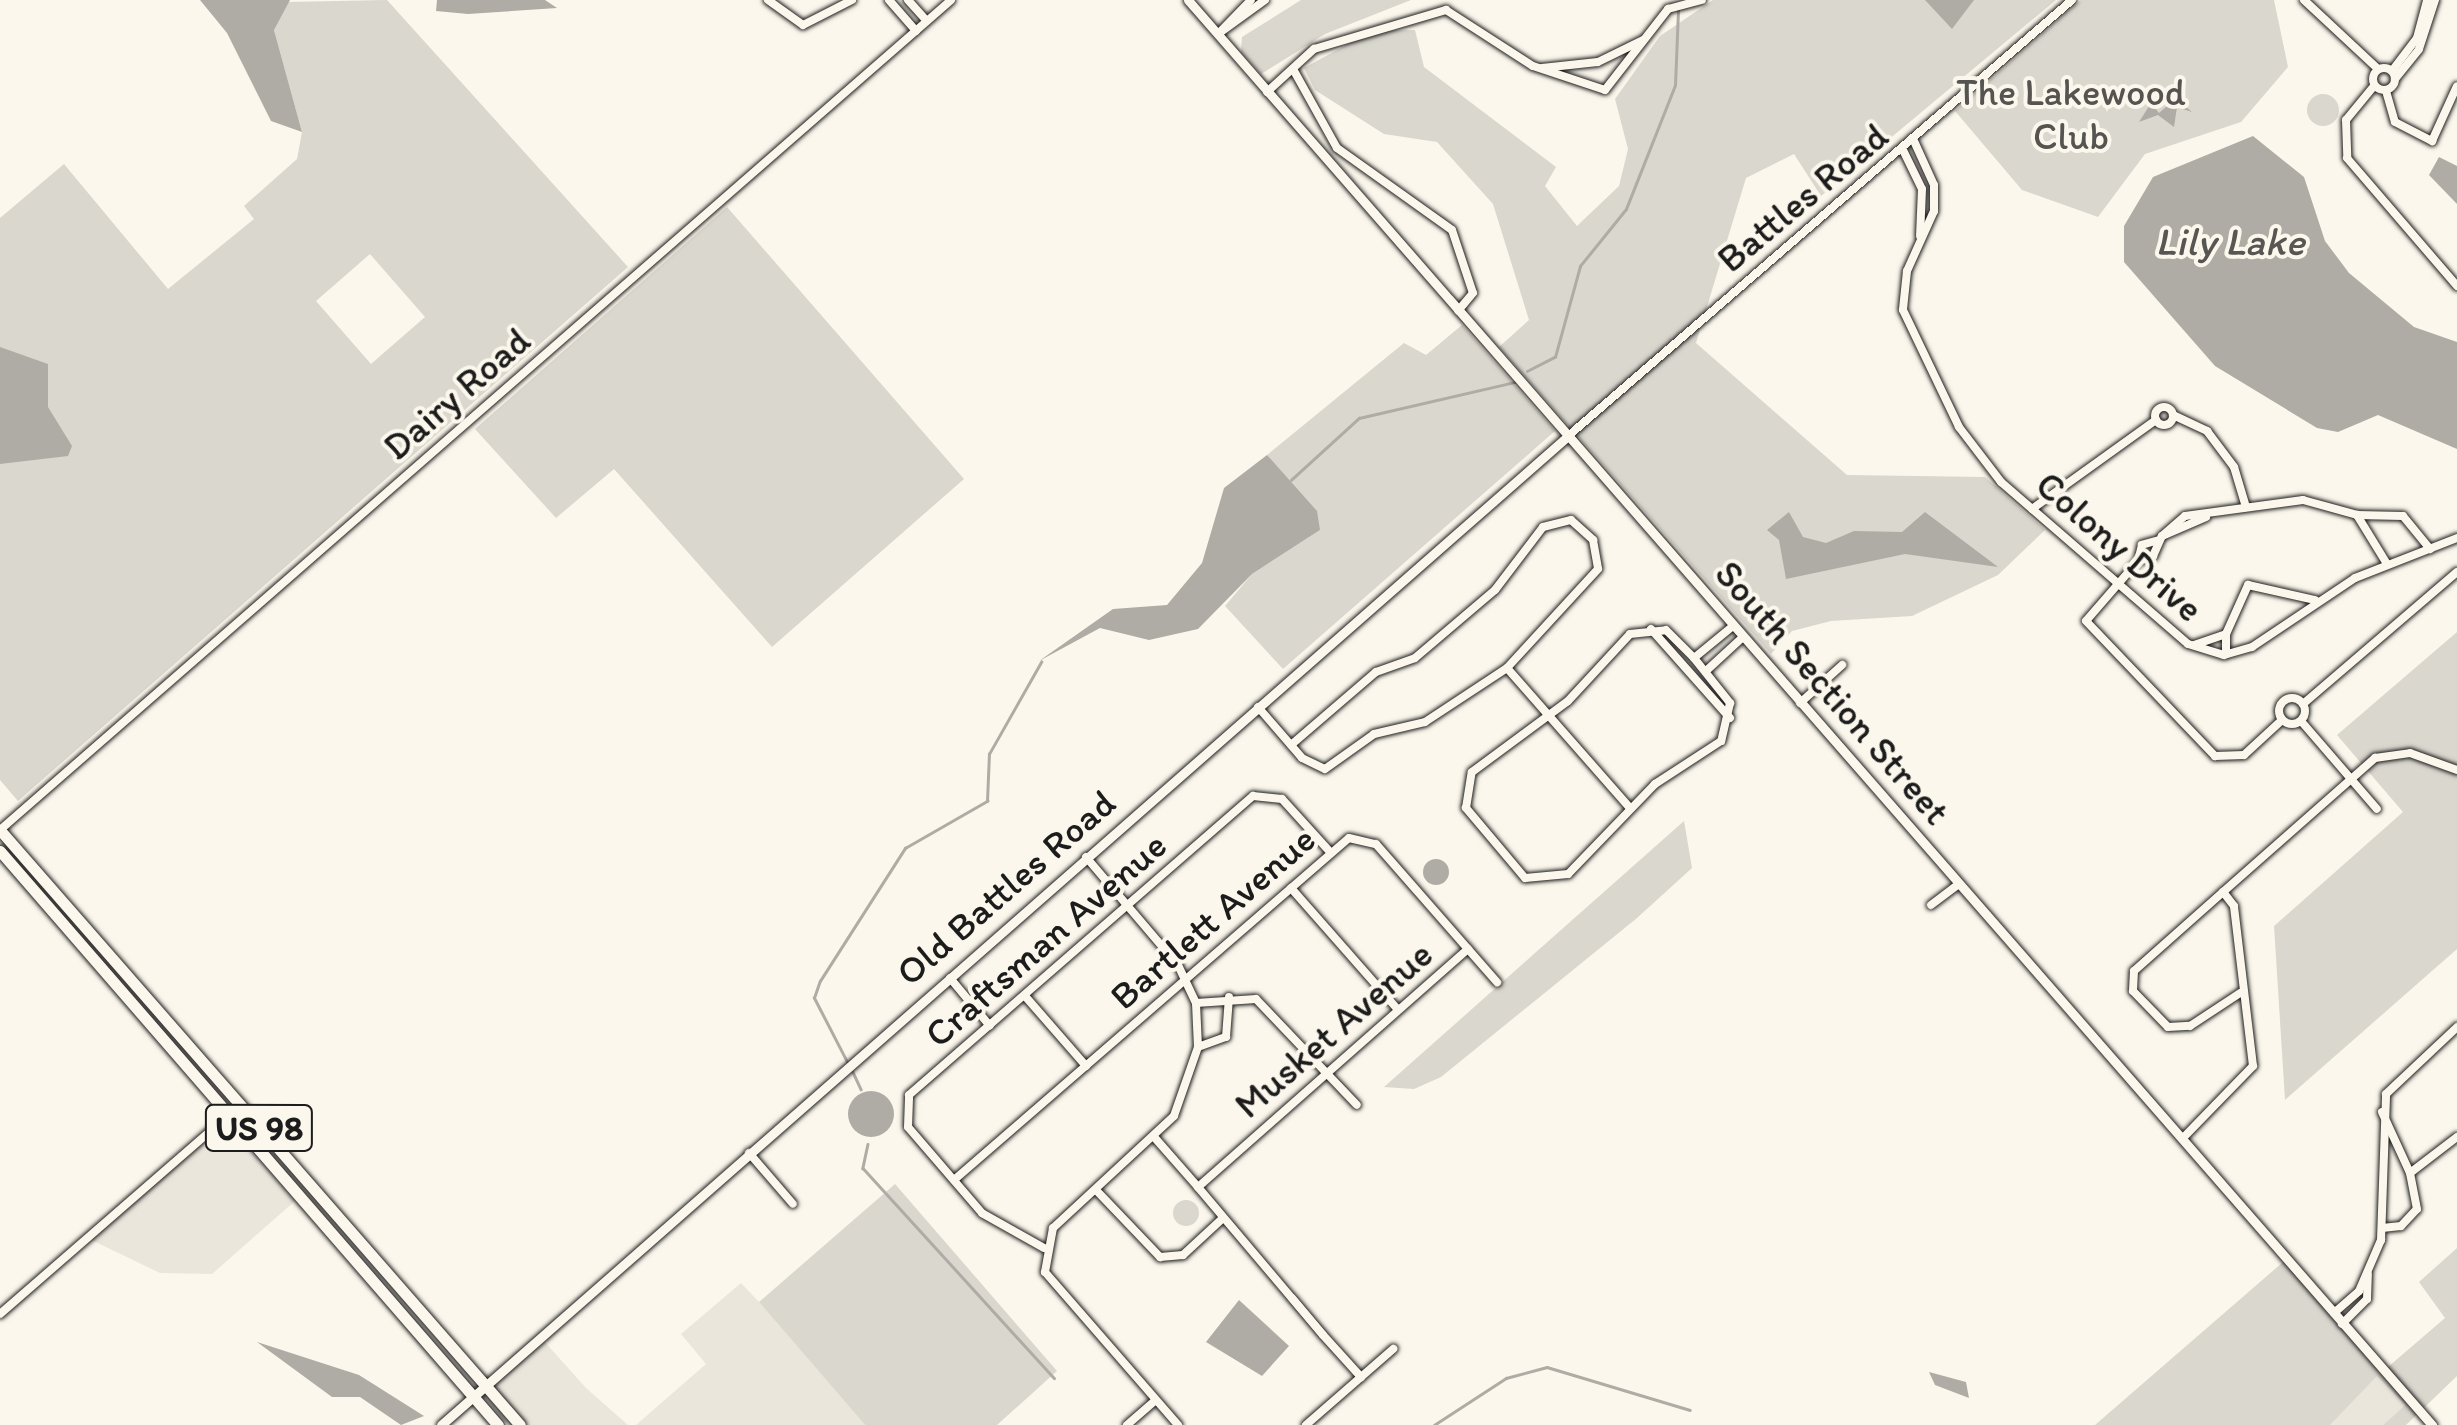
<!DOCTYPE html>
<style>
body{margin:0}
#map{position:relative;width:2457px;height:1425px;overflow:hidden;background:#fbf7ec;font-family:Itim,sans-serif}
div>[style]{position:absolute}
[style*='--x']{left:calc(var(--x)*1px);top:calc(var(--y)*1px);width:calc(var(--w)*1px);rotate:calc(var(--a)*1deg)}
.built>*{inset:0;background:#eae6dc}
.green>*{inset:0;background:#dad7ce}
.round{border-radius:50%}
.water>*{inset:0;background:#afaca5}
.stream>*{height:2.5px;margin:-1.25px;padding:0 1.25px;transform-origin:1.25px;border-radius:1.25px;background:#afaca5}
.roads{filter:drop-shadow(0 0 2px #1c1c1c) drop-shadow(0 0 2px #1c1c1c)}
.minor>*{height:8px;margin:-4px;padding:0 4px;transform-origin:4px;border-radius:4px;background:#fbf7ec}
.minor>.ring{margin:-4px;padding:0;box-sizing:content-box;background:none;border:8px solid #fbf7ec;border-radius:50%}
.tertiary>*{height:9px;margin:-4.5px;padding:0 4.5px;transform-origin:4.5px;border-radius:4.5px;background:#fbf7ec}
.primary>*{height:11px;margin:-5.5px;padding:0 5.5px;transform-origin:5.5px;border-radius:5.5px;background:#fbf7ec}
span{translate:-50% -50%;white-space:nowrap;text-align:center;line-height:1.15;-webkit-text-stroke:8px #fbf7ec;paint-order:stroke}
.shield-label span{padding:2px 8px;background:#fbf7ec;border:2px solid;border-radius:8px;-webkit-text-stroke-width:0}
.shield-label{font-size:35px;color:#1c1c1c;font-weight:700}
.park-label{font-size:38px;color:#555451}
.street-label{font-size:38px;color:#1c1c1c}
.water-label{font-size:40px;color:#575653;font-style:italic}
</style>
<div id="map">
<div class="built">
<i style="clip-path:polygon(222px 1116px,295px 1201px,212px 1274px,160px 1273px,83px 1236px)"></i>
<i style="clip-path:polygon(741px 1283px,759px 1302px,865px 1425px,636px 1425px,706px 1364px,681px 1334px)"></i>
<i style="clip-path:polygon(543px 1340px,586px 1388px,628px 1425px,508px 1425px,483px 1396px)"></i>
<i style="clip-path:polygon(2377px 1375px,2405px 1405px,2383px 1425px,2330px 1425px)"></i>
</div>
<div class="green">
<i style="clip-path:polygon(evenodd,387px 0,628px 267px,18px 801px,0 780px,0 218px,64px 164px,168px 289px,254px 219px,244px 206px,297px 159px,302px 132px,274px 30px,287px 2px,387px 0,370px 254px,425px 317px,371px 364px,316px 301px,370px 254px)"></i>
<i style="clip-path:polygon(1301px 0,1411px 0,1325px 34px,1261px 74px,1241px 52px,1242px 37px)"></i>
<i style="clip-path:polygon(1713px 0,2056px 0,1821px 196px,1794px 154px,1746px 178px,1696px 343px,1847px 475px,1985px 477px,2045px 530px,1998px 575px,1912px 616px,1831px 621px,1792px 631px,1771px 654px,1499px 347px,1529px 320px,1493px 204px,1437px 142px,1384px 134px,1315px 90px,1304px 68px,1372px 31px,1415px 30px,1424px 67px,1556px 167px,1545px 186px,1577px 226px,1619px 186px,1628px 149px,1615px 99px,1660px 36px)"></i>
<i style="clip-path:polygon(2081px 0,2274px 0,2288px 67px,2241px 122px,2145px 154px,2098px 217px,2022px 190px,1955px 111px)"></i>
<i class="round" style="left:2307px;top:94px;width:32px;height:32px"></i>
<i style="clip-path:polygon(727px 207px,964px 479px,772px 647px,614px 469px,556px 518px,475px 429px)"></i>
<i style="clip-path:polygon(1462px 325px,1555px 431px,1283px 669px,1225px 606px,1252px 574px,1320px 530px,1267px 455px,1404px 343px,1426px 355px)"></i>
<i style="clip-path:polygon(2457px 632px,2457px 949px,2285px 1100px,2274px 926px,2403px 812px,2337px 735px)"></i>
<i style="clip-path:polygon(1684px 821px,1692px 868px,1637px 918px,1441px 1077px,1414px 1089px,1384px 1087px)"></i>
<i style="clip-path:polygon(895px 1184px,1057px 1371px,997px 1425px,865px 1425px,759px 1302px)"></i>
<i class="round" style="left:1173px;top:1200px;width:26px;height:26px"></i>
<i style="clip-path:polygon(2457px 1248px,2457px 1376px,2406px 1425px,2383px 1425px,2405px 1405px,2377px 1376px,2330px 1425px,2095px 1425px,2290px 1256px,2388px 1367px,2445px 1318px,2419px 1282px)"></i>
</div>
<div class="water">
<i style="clip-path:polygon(200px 0,290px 0,274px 30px,302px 132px,271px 121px,227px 33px)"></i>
<i style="clip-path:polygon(437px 0,545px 0,557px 8px,468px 14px,436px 11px)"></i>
<i style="clip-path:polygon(1925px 0,1974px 0,1952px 29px)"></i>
<i style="clip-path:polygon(2176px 98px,2192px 112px,2177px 107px,2174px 127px,2158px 115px,2139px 122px,2151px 103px,2159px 113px)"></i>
<i style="clip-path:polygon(2253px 136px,2304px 177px,2325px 241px,2349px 273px,2414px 327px,2457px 342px,2457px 449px,2378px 415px,2338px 432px,2317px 428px,2215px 366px,2124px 262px,2124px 226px,2153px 177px)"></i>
<i style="clip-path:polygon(2439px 157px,2457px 166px,2457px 204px,2429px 175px)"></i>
<i style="clip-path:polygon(0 347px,48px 364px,48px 407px,72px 446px,68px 456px,0 464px)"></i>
<i style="clip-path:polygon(1267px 455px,1317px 511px,1320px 530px,1252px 574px,1198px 629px,1149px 640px,1100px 628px,1039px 661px,1113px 609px,1167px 605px,1202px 563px,1224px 488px)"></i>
<i style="clip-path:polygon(1789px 512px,1803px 537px,1826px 543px,1854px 531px,1902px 532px,1925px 512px,1998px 567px,1905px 554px,1786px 579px,1779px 540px,1767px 530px)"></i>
<i class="round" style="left:1423px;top:859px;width:26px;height:26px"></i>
<i class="round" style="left:848px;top:1091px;width:46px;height:46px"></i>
<i style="clip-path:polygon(1239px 1300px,1289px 1346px,1262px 1376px,1206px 1342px)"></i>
<i style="clip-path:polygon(257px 1342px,359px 1375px,424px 1416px,401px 1425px,360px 1397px,332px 1397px)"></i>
<i style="clip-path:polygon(1929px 1372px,1966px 1382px,1969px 1398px,1935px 1385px)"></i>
</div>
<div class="stream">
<i style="--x:1527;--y:371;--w:31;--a:-27"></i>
<i style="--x:1555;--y:357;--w:94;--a:-74.6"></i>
<i style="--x:1580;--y:266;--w:73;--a:-51.1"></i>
<i style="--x:1626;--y:209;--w:133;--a:-68.4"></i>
<i style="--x:1675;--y:85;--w:75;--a:-87.7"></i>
<i style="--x:1291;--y:480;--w:92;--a:-42.4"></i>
<i style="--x:1359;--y:418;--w:160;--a:-13"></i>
<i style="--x:847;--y:1062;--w:72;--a:-117.3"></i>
<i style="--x:814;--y:998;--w:18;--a:-71"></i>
<i style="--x:820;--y:981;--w:158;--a:-57.4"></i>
<i style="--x:905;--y:848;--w:95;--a:-29.8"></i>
<i style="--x:987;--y:801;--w:47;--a:-87.6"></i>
<i style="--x:989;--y:754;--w:106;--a:-60.5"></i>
<i style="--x:853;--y:1072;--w:19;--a:65"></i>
<i style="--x:868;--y:1144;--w:25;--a:102"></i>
<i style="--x:863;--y:1168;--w:284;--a:47.7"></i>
<i style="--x:1434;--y:1425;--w:86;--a:-33.1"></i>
<i style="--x:1506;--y:1378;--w:42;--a:-15"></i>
<i style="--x:1547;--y:1367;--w:149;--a:16.7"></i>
</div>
<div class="roads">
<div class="minor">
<i style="--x:768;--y:0;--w:43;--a:35.5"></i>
<i style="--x:803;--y:25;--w:55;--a:-27"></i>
<i style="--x:889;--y:0;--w:41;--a:48.9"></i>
<i style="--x:908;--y:0;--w:28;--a:48"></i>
<i style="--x:2304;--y:0;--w:101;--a:43"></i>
<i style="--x:1218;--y:34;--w:58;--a:-35.9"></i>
<i style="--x:1218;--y:34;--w:47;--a:-45.9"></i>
<i class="ring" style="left:2373px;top:68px;width:14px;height:14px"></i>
<i style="--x:1542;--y:68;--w:56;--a:-6.1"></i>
<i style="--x:1598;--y:62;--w:50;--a:-26.1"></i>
<i style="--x:1293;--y:69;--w:90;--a:60.9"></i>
<i style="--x:1337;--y:148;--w:141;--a:35.5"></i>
<i style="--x:1452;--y:230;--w:66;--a:71.6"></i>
<i style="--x:1473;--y:293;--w:23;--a:130"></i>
<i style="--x:2392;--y:71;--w:41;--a:-52.9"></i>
<i style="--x:2417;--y:38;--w:39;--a:-75"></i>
<i style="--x:2395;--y:79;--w:38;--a:-51"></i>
<i style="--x:2419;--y:49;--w:52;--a:-71.9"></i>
<i style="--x:2374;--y:86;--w:44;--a:129.5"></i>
<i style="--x:2346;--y:120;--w:38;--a:88"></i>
<i style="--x:2347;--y:158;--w:169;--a:49.3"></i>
<i style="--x:2386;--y:91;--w:32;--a:74"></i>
<i style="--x:2395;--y:122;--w:42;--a:27.2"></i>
<i style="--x:2432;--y:141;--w:60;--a:-65.6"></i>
<i style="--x:1267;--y:92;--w:64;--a:-42.5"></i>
<i style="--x:1314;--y:49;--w:138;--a:-16.5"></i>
<i style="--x:1446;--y:10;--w:103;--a:32.8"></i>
<i style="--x:1533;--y:66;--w:76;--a:18.4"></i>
<i style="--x:1605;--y:90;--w:103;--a:-52.1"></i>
<i style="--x:1668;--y:9;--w:35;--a:-15"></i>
<i style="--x:1914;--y:141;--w:48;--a:65.6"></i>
<i style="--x:1934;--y:185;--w:26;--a:90"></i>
<i style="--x:1934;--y:211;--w:66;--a:114.2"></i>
<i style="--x:1907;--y:271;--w:39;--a:96"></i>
<i style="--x:1903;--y:310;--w:130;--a:64.4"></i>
<i style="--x:1959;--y:427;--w:69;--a:52.6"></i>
<i style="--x:2001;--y:482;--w:247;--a:40.9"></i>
<i style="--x:2188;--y:644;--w:38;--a:17"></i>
<i style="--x:2224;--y:655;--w:29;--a:-16"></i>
<i style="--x:2252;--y:647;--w:124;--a:-33.8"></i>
<i style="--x:2355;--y:578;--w:110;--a:-21.4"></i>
<i style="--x:1903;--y:150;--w:43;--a:64"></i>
<i style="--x:1922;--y:189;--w:47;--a:92.4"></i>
<i class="ring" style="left:2155px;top:407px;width:10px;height:10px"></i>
<i style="--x:2173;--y:415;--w:38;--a:25"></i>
<i style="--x:2207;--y:431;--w:45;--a:53.1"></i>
<i style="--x:2234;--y:467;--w:42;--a:73.3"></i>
<i style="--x:1567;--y:437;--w:668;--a:-40.87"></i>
<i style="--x:2032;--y:509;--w:153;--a:-35.7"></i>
<i style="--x:2357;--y:515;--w:46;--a:1.2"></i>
<i style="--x:2403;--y:516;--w:43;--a:50.7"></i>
<i style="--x:2206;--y:517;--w:48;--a:156.6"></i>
<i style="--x:2162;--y:536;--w:30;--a:-41"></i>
<i style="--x:2185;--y:516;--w:119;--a:-7.7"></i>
<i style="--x:2303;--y:500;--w:56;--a:15.5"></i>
<i style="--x:2357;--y:515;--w:57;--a:58.5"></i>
<i style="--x:2159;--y:540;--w:18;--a:164"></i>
<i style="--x:2142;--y:545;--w:16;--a:104"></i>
<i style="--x:2138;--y:561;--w:16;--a:-18"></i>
<i style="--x:2153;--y:556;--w:22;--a:-66"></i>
<i style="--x:2138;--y:561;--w:79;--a:130.9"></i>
<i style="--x:2086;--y:621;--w:187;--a:46.3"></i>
<i style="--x:2215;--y:756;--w:29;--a:-2"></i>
<i style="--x:2244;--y:755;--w:52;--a:-42.6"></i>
<i style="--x:1651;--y:629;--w:119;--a:48.4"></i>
<i style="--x:2226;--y:634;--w:54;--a:-65.8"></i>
<i style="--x:2248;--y:585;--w:69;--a:12.6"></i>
<i style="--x:2194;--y:645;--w:34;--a:-19"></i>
<i style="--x:2226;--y:634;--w:20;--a:90"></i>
<i style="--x:1694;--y:658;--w:58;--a:51.3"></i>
<i style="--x:1730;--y:703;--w:39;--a:103"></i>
<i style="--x:1721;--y:741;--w:79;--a:146.9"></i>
<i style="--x:1655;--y:784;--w:125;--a:134"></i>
<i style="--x:1568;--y:874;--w:43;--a:174.7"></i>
<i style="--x:1525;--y:878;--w:92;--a:-130.1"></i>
<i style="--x:1466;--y:808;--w:36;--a:-81"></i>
<i style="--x:1472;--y:772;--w:119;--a:-36.5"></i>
<i style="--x:1568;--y:701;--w:91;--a:-47.2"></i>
<i style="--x:1630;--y:634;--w:36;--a:-6"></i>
<i style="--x:1666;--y:630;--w:40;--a:45"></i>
<i style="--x:1694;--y:658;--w:50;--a:-39.4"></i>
<i style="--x:1706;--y:671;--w:50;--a:-42.6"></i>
<i class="ring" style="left:2279px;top:698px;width:18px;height:18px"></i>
<i style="--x:1800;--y:703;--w:57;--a:-42.1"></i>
<i style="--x:2303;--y:704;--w:203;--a:-40.6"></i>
<i style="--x:1258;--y:707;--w:67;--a:49.2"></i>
<i style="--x:1302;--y:758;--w:25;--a:26"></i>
<i style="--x:1325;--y:769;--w:60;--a:-35.5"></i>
<i style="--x:1374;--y:734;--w:52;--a:-13.2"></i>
<i style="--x:1425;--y:722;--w:98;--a:-33.4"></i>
<i style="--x:1507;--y:668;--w:186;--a:48.7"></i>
<i style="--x:2301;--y:721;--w:116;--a:49.2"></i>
<i style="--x:1291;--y:745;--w:112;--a:-40.7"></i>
<i style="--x:1376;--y:672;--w:41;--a:-19.7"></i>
<i style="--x:1415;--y:658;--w:105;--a:-40.4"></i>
<i style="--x:1495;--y:590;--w:79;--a:-52.7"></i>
<i style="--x:1543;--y:527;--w:29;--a:-14"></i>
<i style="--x:1571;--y:520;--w:30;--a:42"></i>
<i style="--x:1593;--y:540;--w:29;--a:80"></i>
<i style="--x:1598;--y:569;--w:134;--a:132.6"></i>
<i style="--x:0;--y:830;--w:1262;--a:-41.11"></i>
<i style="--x:1086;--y:857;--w:142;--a:49.6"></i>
<i style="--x:1178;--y:965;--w:42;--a:64.7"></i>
<i style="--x:1196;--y:1003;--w:44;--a:87.4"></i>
<i style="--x:1198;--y:1047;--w:73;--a:109.2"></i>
<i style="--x:1174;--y:1116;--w:165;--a:137.2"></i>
<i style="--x:1053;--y:1228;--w:45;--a:100.3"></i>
<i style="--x:1045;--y:1272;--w:203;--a:49"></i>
<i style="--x:1291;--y:888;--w:162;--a:48.7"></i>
<i style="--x:2223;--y:892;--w:203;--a:-41.4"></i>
<i style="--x:2375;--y:758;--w:35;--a:-8"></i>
<i style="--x:2410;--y:753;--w:50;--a:19.9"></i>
<i style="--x:1931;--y:905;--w:35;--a:-37"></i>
<i style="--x:950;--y:978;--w:62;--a:50.2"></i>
<i style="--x:1025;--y:996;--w:93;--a:48.9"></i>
<i style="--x:1196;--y:1003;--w:60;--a:-3.8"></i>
<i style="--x:1256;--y:999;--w:146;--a:46.4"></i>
<i style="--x:1198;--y:1047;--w:30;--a:-20"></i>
<i style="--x:1226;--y:1037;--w:40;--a:-85.7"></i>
<i style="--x:2382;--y:1112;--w:67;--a:65.3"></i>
<i style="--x:2410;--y:1173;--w:59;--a:-37.5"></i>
<i style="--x:1155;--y:1138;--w:65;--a:48.7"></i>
<i style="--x:2182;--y:1139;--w:102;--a:-45.8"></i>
<i style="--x:2253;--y:1066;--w:161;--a:-96.8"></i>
<i style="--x:2234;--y:906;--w:18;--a:-128"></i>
<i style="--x:2223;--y:892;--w:119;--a:138.4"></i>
<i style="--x:2134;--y:971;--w:20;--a:93"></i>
<i style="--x:2133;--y:991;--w:50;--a:45.8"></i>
<i style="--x:2168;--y:1027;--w:22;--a:-3"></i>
<i style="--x:2190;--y:1026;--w:60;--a:-33.4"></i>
<i style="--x:749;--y:1153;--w:67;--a:49.2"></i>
<i style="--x:954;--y:1180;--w:522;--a:-40.89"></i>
<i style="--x:1349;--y:838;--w:28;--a:13"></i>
<i style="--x:1376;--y:844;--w:184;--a:48.8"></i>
<i style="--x:1096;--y:1190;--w:93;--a:46.3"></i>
<i style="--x:1160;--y:1257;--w:23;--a:-5"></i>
<i style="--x:1183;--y:1255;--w:53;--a:-42.7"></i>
<i style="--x:2382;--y:1228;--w:19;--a:-6"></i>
<i style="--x:2401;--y:1226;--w:23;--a:-47"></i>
<i style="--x:2417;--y:1209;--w:37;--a:-101"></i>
<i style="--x:1044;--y:1248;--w:71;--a:-150.6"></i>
<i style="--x:982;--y:1213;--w:113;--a:-130.7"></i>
<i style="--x:908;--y:1127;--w:32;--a:-88"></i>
<i style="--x:909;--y:1095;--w:456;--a:-41"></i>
<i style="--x:1253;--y:796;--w:29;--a:6"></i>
<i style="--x:1282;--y:799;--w:72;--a:47.8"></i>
<i style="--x:1292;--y:1298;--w:48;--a:50"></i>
<i style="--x:1323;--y:1335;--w:194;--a:-130.2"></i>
<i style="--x:1198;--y:1187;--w:360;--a:-41.4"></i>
<i style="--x:2334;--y:1313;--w:33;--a:-41"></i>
<i style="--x:2359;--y:1291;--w:56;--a:-66.7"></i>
<i style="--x:2381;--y:1240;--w:146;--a:-88"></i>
<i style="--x:2386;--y:1094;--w:98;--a:-43.3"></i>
<i style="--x:0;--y:1314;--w:303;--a:-41"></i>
<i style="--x:2342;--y:1324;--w:35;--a:-45"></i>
<i style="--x:2367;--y:1299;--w:25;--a:-88"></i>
<i style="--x:1323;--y:1335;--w:57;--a:47.9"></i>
<i style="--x:1127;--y:1425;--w:37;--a:-41"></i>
<i style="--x:1306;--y:1425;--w:116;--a:-41.1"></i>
</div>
<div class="tertiary">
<i style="--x:1188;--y:0;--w:1892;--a:48.88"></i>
<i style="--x:441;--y:1425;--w:1498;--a:-41.27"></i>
</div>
<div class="primary">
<i style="--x:0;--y:830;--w:790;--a:48.85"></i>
<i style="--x:0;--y:851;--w:760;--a:49.06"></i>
</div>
</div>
<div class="shield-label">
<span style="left:259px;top:1128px">US 98</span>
</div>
<div class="park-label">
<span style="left:2071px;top:115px">The Lakewood<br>Club</span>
</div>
<div class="street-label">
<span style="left:1803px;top:198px;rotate:-40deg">Battles Road</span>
<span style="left:457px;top:394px;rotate:-41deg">Dairy Road</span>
<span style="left:2119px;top:547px;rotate:41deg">Colony Drive</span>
<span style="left:1832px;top:693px;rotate:49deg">South Section Street</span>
<span style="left:1006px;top:888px;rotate:-41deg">Old Battles Road</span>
<span style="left:1213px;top:918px;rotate:-41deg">Bartlett Avenue</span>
<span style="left:1046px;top:940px;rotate:-41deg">Craftsman Avenue</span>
<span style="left:1334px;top:1030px;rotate:-41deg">Musket Avenue</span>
</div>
<div class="water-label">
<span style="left:2230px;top:241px">Lily Lake</span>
</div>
</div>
